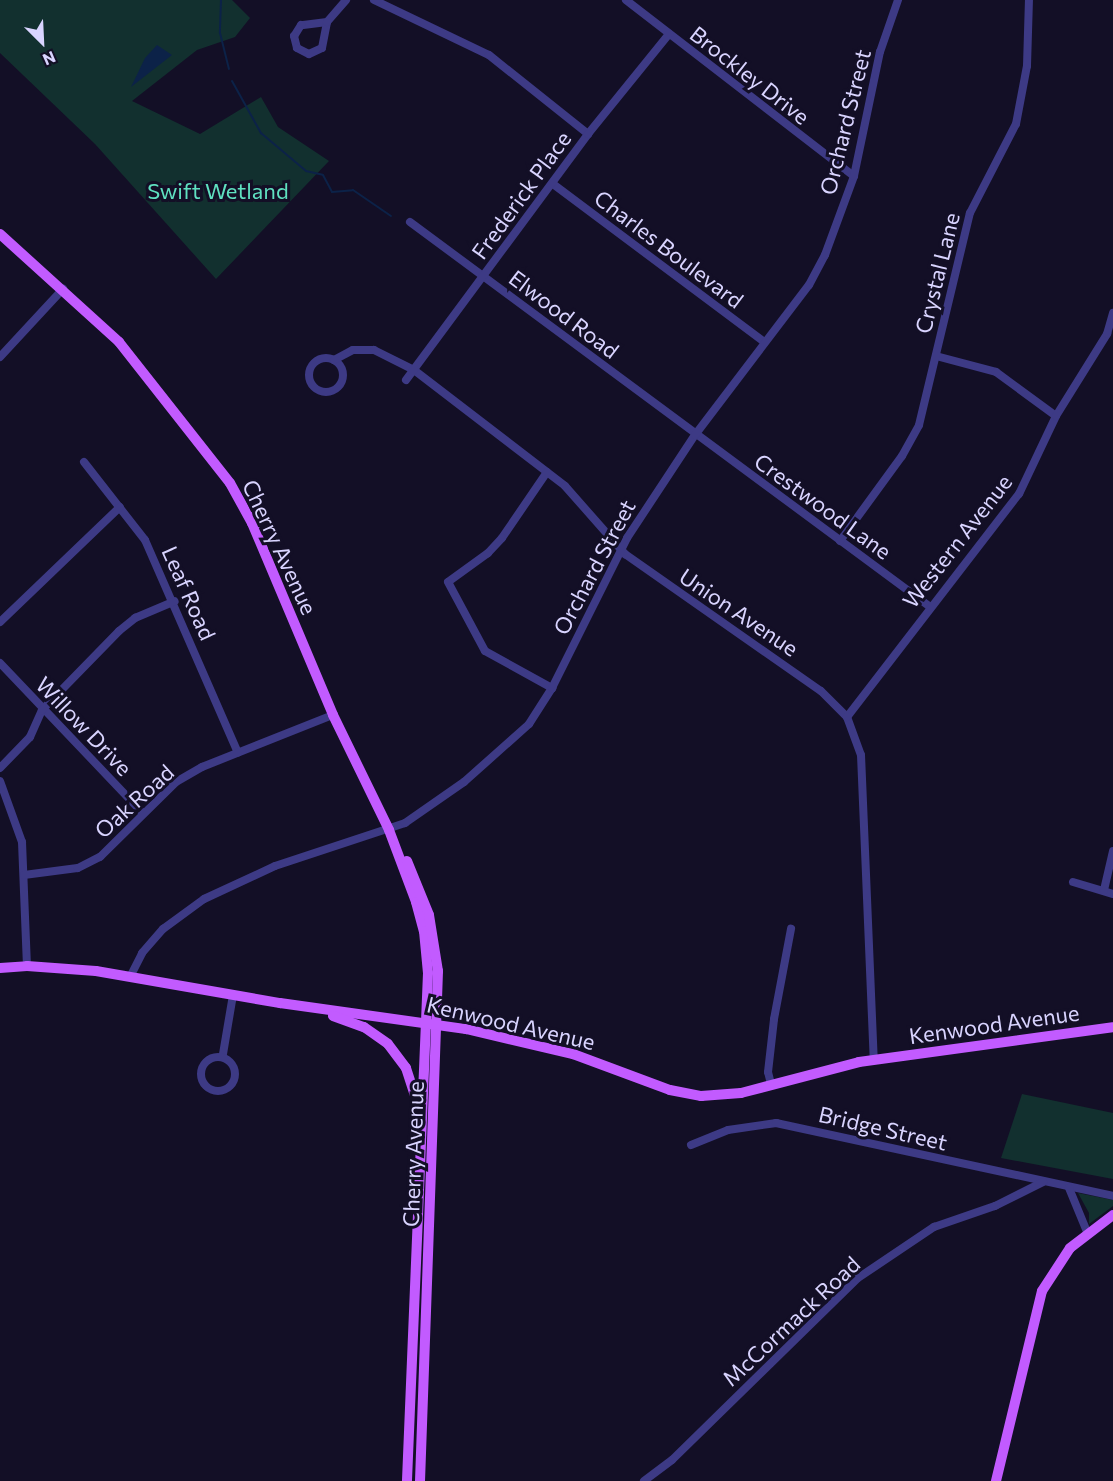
<!DOCTYPE html>
<style>
body{margin:0}
#map{position:relative;width:1113px;height:1481px;overflow:hidden;background:#130f26;font-family:Commissioner,sans-serif}
div>[style]{position:absolute}
[style*='--x']{left:calc(var(--x)*1px);top:calc(var(--y)*1px);width:calc(var(--w)*1px);rotate:calc(var(--a)*1deg)}
.green>*{inset:0;background:#12302f}
.water>*{inset:0;background:#0c2248}
.stream>*{height:2px;margin:-1px;padding:0 1px;transform-origin:1px;border-radius:1px;background:#0c2248}
.minor>*{height:8px;margin:-4px;padding:0 4px;transform-origin:4px;border-radius:4px;background:#3d3a85}
.minor>.ring{margin:-4px;padding:0;box-sizing:content-box;background:none;border:8px solid #3d3a85;border-radius:50%}
.major>*{height:10px;margin:-5px;padding:0 5px;transform-origin:5px;border-radius:5px;background:#c25bff}
span{translate:-50% -50%;white-space:nowrap;text-align:center;line-height:1.15;-webkit-text-stroke:6px #130f26;paint-order:stroke}
.street-label{font-size:22px;color:#d9d4ff}
.park-label{font-size:22px;color:#5fe0c0}
.north{position:absolute;left:12px;top:12px;width:60px;height:60px;-webkit-text-stroke:4px #130f26;paint-order:stroke;rotate:156deg;font-size:16px;font-weight:700;line-height:24px;text-align:center;color:#d9d4ff}
.north::after{content:'';display:block;margin:auto;width:21px;height:27px;background:#d9d4ff;clip-path:polygon(50% 0,100% 100%,50% 72%,0 100%)}
</style>
<div id="map">
<div class="green">
<i style="clip-path:polygon(0 0,232px 0,250px 18px,235px 37px,197px 50px,132px 101px,200px 134px,261px 97px,278px 127px,329px 161px,216px 279px,95px 144px,0 53px)"></i>
<i style="clip-path:polygon(1022px 1094px,1113px 1113px,1113px 1179px,1001px 1158px)"></i>
<i style="clip-path:polygon(1078px 1193px,1113px 1200px,1113px 1206px,1089px 1224px,1089px 1213px)"></i>
</div>
<div class="water">
<i style="clip-path:polygon(157px 45px,172px 55px,131px 87px,145px 58px)"></i>
</div>
<div class="stream">
<i style="--x:221;--y:0;--w:33;--a:92"></i>
<i style="--x:220;--y:33;--w:37;--a:76"></i>
<i style="--x:232;--y:81;--w:60;--a:60.9"></i>
<i style="--x:261;--y:133;--w:59;--a:40.2"></i>
<i style="--x:306;--y:171;--w:17;--a:13"></i>
<i style="--x:323;--y:175;--w:19;--a:62"></i>
<i style="--x:332;--y:192;--w:21;--a:-5"></i>
<i style="--x:353;--y:190;--w:46;--a:34.4"></i>
</div>
<div class="minor">
<i style="--x:374;--y:0;--w:127;--a:25.6"></i>
<i style="--x:489;--y:55;--w:127;--a:38.6"></i>
<i style="--x:626;--y:0;--w:288;--a:37.7"></i>
<i style="--x:327;--y:22;--w:26;--a:173"></i>
<i style="--x:301;--y:25;--w:13;--a:122"></i>
<i style="--x:294;--y:36;--w:12;--a:76"></i>
<i style="--x:297;--y:48;--w:13;--a:27"></i>
<i style="--x:309;--y:54;--w:14;--a:-25"></i>
<i style="--x:322;--y:48;--w:26;--a:-79"></i>
<i style="--x:327;--y:22;--w:29;--a:-49"></i>
<i style="--x:553;--y:184;--w:264;--a:36.8"></i>
<i style="--x:410;--y:222;--w:646;--a:36.5"></i>
<i style="--x:936;--y:356;--w:62;--a:14.9"></i>
<i style="--x:996;--y:372;--w:74;--a:36.3"></i>
<i style="--x:0;--y:357;--w:93;--a:-47.2"></i>
<i class="ring" style="left:309px;top:358px;width:26px;height:26px"></i>
<i style="--x:334;--y:360;--w:21;--a:-28"></i>
<i style="--x:353;--y:350;--w:21;--a:0"></i>
<i style="--x:374;--y:350;--w:45;--a:26.6"></i>
<i style="--x:414;--y:370;--w:190;--a:37.5"></i>
<i style="--x:565;--y:486;--w:91;--a:48.6"></i>
<i style="--x:625;--y:554;--w:239;--a:35"></i>
<i style="--x:821;--y:691;--w:37;--a:45"></i>
<i style="--x:847;--y:717;--w:40;--a:69.8"></i>
<i style="--x:861;--y:755;--w:305;--a:87.6"></i>
<i style="--x:406;--y:380;--w:306;--a:-53.5"></i>
<i style="--x:588;--y:134;--w:129;--a:-51"></i>
<i style="--x:84;--y:462;--w:99;--a:52"></i>
<i style="--x:145;--y:540;--w:232;--a:66.4"></i>
<i style="--x:547;--y:472;--w:80;--a:124.3"></i>
<i style="--x:502;--y:538;--w:21;--a:133"></i>
<i style="--x:488;--y:553;--w:49;--a:144.1"></i>
<i style="--x:448;--y:582;--w:78;--a:61.8"></i>
<i style="--x:485;--y:651;--w:77;--a:28.9"></i>
<i style="--x:840;--y:541;--w:105;--a:-53.9"></i>
<i style="--x:902;--y:456;--w:35;--a:-61"></i>
<i style="--x:919;--y:425;--w:218;--a:-76.5"></i>
<i style="--x:970;--y:213;--w:100;--a:-62.7"></i>
<i style="--x:1016;--y:124;--w:59;--a:-79.3"></i>
<i style="--x:1027;--y:66;--w:66;--a:-88.3"></i>
<i style="--x:0;--y:622;--w:166;--a:-43.8"></i>
<i style="--x:0;--y:663;--w:207;--a:46.4"></i>
<i style="--x:847;--y:717;--w:282;--a:-52.4"></i>
<i style="--x:1019;--y:494;--w:86;--a:-64.6"></i>
<i style="--x:1056;--y:416;--w:97;--a:-58.1"></i>
<i style="--x:1107;--y:334;--w:22;--a:-74"></i>
<i style="--x:0;--y:768;--w:43;--a:-45.9"></i>
<i style="--x:30;--y:737;--w:30;--a:-66"></i>
<i style="--x:42;--y:710;--w:110;--a:-45.7"></i>
<i style="--x:119;--y:631;--w:21;--a:-39"></i>
<i style="--x:135;--y:618;--w:43;--a:-23"></i>
<i style="--x:0;--y:781;--w:65;--a:70.2"></i>
<i style="--x:22;--y:842;--w:124;--a:87.7"></i>
<i style="--x:24;--y:875;--w:54;--a:-7.4"></i>
<i style="--x:78;--y:868;--w:25;--a:-27"></i>
<i style="--x:100;--y:857;--w:107;--a:-44.6"></i>
<i style="--x:176;--y:782;--w:30;--a:-30"></i>
<i style="--x:202;--y:767;--w:141;--a:-21.7"></i>
<i style="--x:1073;--y:882;--w:42;--a:16.7"></i>
<i style="--x:1104;--y:890;--w:40;--a:-77"></i>
<i style="--x:130;--y:977;--w:27;--a:-63"></i>
<i style="--x:142;--y:953;--w:32;--a:-49"></i>
<i style="--x:163;--y:929;--w:51;--a:-36.2"></i>
<i style="--x:204;--y:899;--w:78;--a:-24.9"></i>
<i style="--x:275;--y:866;--w:137;--a:-18.3"></i>
<i style="--x:405;--y:823;--w:72;--a:-34.8"></i>
<i style="--x:464;--y:782;--w:87;--a:-41.7"></i>
<i style="--x:529;--y:724;--w:43;--a:-57.4"></i>
<i style="--x:552;--y:688;--w:168;--a:-63.4"></i>
<i style="--x:627;--y:538;--w:123;--a:-56.6"></i>
<i style="--x:695;--y:435;--w:188;--a:-52.8"></i>
<i style="--x:809;--y:285;--w:34;--a:-62"></i>
<i style="--x:825;--y:255;--w:84;--a:-69.8"></i>
<i style="--x:854;--y:176;--w:127;--a:-78.2"></i>
<i style="--x:880;--y:52;--w:55;--a:-70.9"></i>
<i style="--x:223;--y:1054;--w:60;--a:-80.4"></i>
<i class="ring" style="left:201px;top:1057px;width:26px;height:26px"></i>
<i style="--x:771;--y:1084;--w:12;--a:-104"></i>
<i style="--x:768;--y:1072;--w:53;--a:-83.5"></i>
<i style="--x:774;--y:1019;--w:92;--a:-79.3"></i>
<i style="--x:691;--y:1145;--w:40;--a:-22"></i>
<i style="--x:728;--y:1130;--w:49;--a:-8.3"></i>
<i style="--x:776;--y:1123;--w:345;--a:12.2"></i>
<i style="--x:1069;--y:1188;--w:50;--a:67.6"></i>
<i style="--x:644;--y:1481;--w:35;--a:-37"></i>
<i style="--x:672;--y:1460;--w:260;--a:-44.4"></i>
<i style="--x:858;--y:1278;--w:92;--a:-33.9"></i>
<i style="--x:934;--y:1227;--w:65;--a:-19"></i>
<i style="--x:995;--y:1206;--w:54;--a:-26.6"></i>
</div>
<div class="major">
<i style="--x:0;--y:234;--w:161;--a:42.2"></i>
<i style="--x:119;--y:342;--w:179;--a:51.8"></i>
<i style="--x:230;--y:483;--w:46;--a:61.2"></i>
<i style="--x:252;--y:523;--w:208;--a:67.1"></i>
<i style="--x:333;--y:715;--w:128;--a:64"></i>
<i style="--x:389;--y:830;--w:77;--a:69.4"></i>
<i style="--x:416;--y:902;--w:30;--a:75"></i>
<i style="--x:424;--y:931;--w:42;--a:84.6"></i>
<i style="--x:428;--y:973;--w:508;--a:92.37"></i>
<i style="--x:407;--y:861;--w:58;--a:67.8"></i>
<i style="--x:429;--y:915;--w:57;--a:80.9"></i>
<i style="--x:438;--y:971;--w:510;--a:92.02"></i>
<i style="--x:0;--y:968;--w:27;--a:-4"></i>
<i style="--x:27;--y:966;--w:69;--a:4.1"></i>
<i style="--x:96;--y:971;--w:187;--a:9.9"></i>
<i style="--x:280;--y:1003;--w:188;--a:8"></i>
<i style="--x:466;--y:1029;--w:110;--a:13.2"></i>
<i style="--x:573;--y:1054;--w:103;--a:20.4"></i>
<i style="--x:670;--y:1090;--w:32;--a:11"></i>
<i style="--x:701;--y:1096;--w:40;--a:-4.3"></i>
<i style="--x:741;--y:1093;--w:122;--a:-14.7"></i>
<i style="--x:859;--y:1062;--w:256;--a:-7.8"></i>
<i style="--x:333;--y:1016;--w:33;--a:20"></i>
<i style="--x:364;--y:1027;--w:29;--a:35"></i>
<i style="--x:388;--y:1044;--w:30;--a:53"></i>
<i style="--x:406;--y:1068;--w:36;--a:72"></i>
<i style="--x:996;--y:1481;--w:195;--a:-76.4"></i>
<i style="--x:1042;--y:1291;--w:51;--a:-56.9"></i>
<i style="--x:1070;--y:1248;--w:54;--a:-37.5"></i>
</div>
<div class="street-label">
<span style="left:750px;top:75px;rotate:38deg">Brockley Drive</span>
<span style="left:845px;top:122px;rotate:-76deg">Orchard Street</span>
<span style="left:521px;top:195px;rotate:-54deg">Frederick Place</span>
<span style="left:669px;top:249px;rotate:37deg">Charles Boulevard</span>
<span style="left:937px;top:273px;rotate:-76deg">Crystal Lane</span>
<span style="left:564px;top:314px;rotate:37deg">Elwood Road</span>
<span style="left:823px;top:506px;rotate:36deg">Crestwood Lane</span>
<span style="left:957px;top:541px;rotate:-52deg">Western Avenue</span>
<span style="left:280px;top:547px;rotate:65deg">Cherry Avenue</span>
<span style="left:594px;top:567px;rotate:-62deg">Orchard Street</span>
<span style="left:189px;top:593px;rotate:66deg">Leaf Road</span>
<span style="left:739px;top:612px;rotate:34deg">Union Avenue</span>
<span style="left:84px;top:726px;rotate:46deg">Willow Drive</span>
<span style="left:134px;top:801px;rotate:-42deg">Oak Road</span>
<span style="left:511px;top:1023px;rotate:13deg">Kenwood Avenue</span>
<span style="left:994px;top:1024px;rotate:-8deg">Kenwood Avenue</span>
<span style="left:883px;top:1128px;rotate:13deg">Bridge Street</span>
<span style="left:413px;top:1154px;rotate:-88deg">Cherry Avenue</span>
<span style="left:791px;top:1321px;rotate:-43deg">McCormack Road</span>
</div>
<div class="park-label">
<span style="left:218px;top:191px">Swift Wetland</span>
</div>
<div class="north">N</div>
</div>
